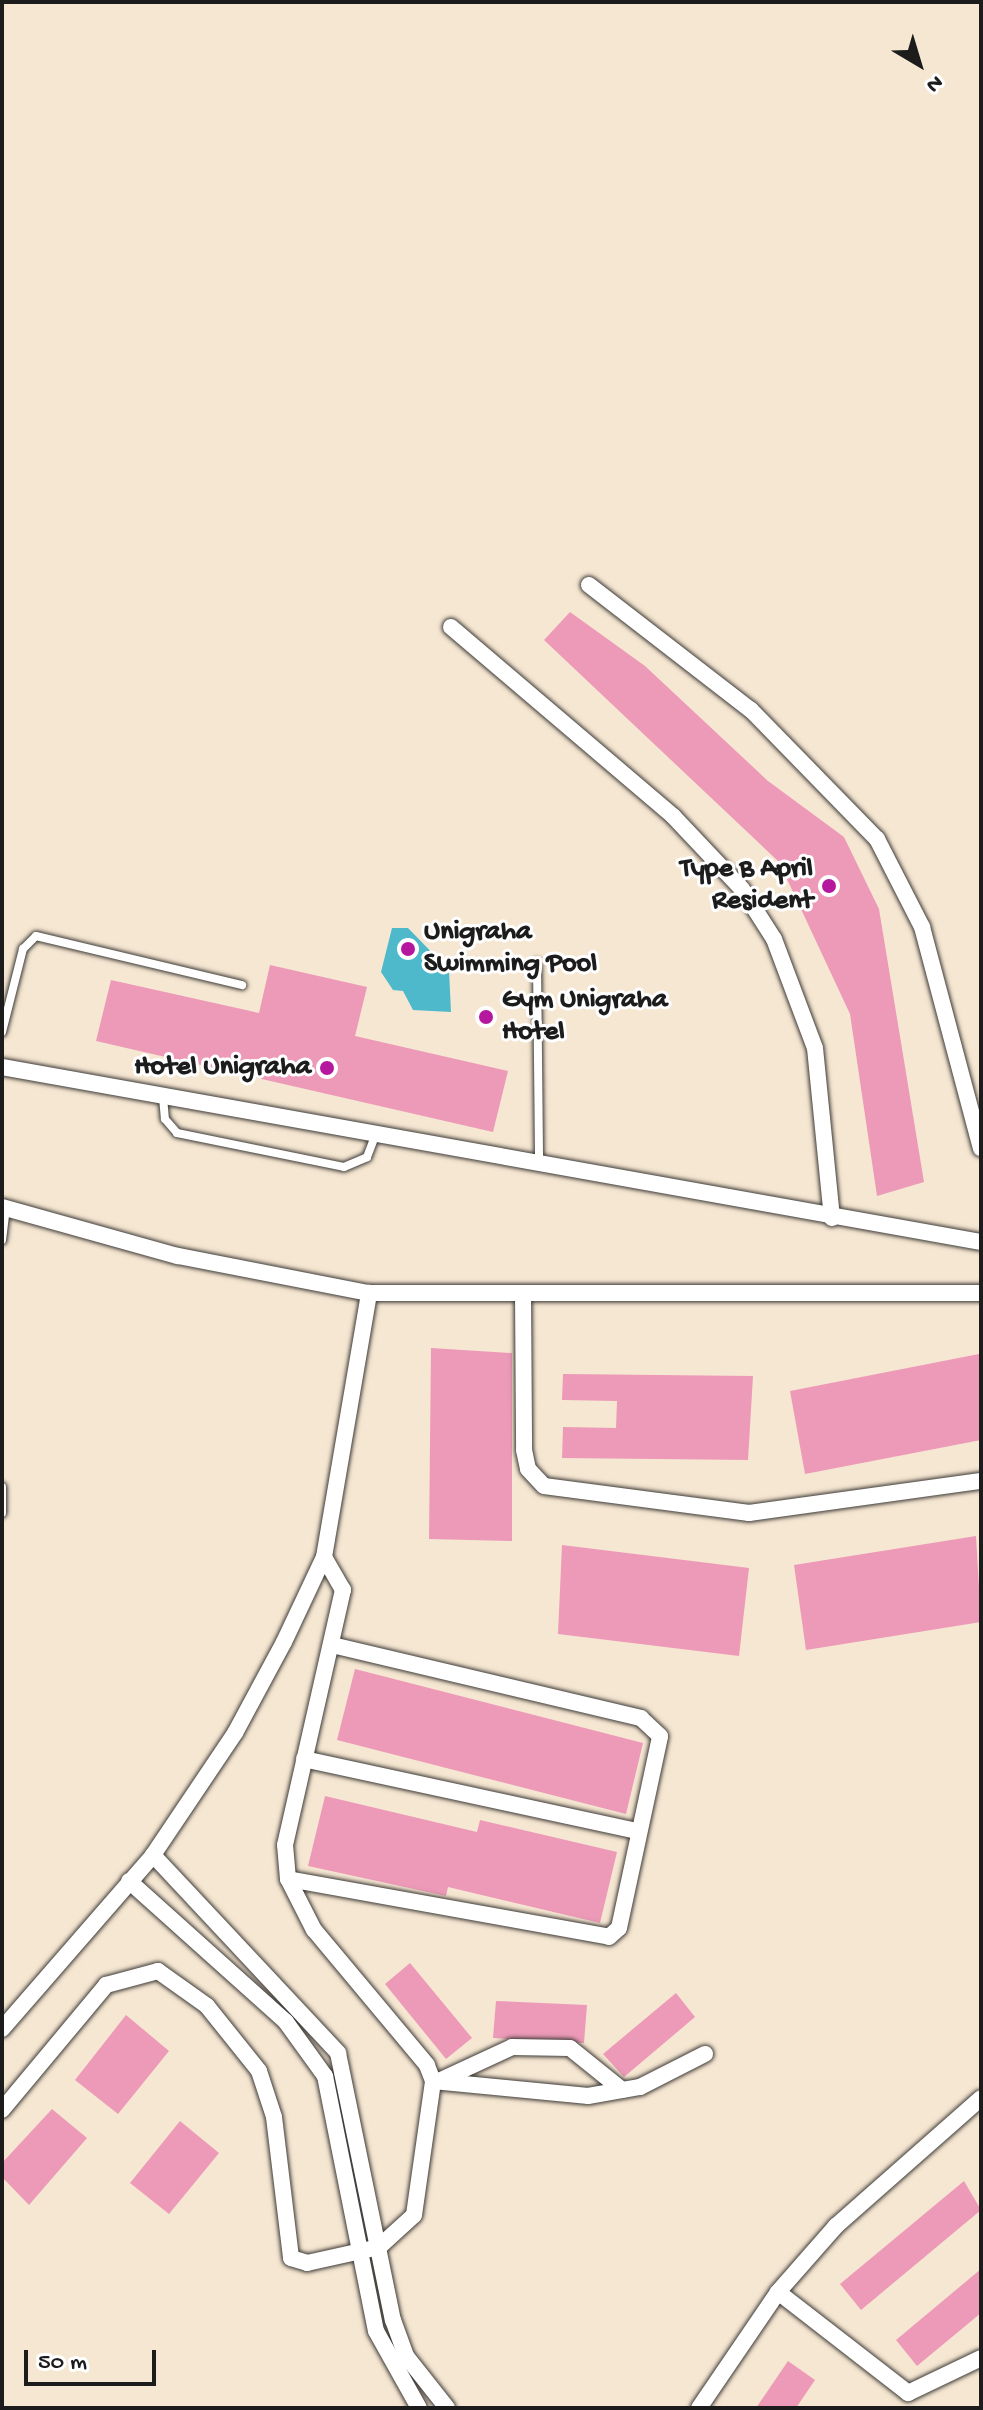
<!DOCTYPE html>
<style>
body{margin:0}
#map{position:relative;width:983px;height:2410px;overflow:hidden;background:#f6e7d2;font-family:"Gochi Hand",sans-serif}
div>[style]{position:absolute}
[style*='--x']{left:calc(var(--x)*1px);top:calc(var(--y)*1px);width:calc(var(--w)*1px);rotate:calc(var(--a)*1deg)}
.water>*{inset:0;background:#4eb9ca}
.building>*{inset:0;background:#ed9ab8}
.roads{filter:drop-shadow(0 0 2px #3d3a37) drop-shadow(0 0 2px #3d3a37)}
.lane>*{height:8px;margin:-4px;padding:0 4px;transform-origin:4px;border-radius:4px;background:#fff}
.street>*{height:16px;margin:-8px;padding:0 8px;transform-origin:8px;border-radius:8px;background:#fff}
.dots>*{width:22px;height:22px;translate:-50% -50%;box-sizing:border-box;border:4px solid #fff;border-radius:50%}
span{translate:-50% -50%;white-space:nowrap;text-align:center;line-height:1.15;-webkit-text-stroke:6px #fff;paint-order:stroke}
.poi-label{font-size:28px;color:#1c1c1c;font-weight:700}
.right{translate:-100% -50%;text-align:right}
.left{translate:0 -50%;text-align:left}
.frame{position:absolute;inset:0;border:4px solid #1c1c1c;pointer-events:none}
.north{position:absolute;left:879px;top:24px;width:80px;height:80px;-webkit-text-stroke:6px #fff;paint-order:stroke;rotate:142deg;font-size:22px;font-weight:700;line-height:32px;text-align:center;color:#1c1c1c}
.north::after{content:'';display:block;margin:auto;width:28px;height:36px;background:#1c1c1c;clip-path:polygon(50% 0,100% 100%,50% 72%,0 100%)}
.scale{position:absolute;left:24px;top:2350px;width:132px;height:36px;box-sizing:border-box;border:4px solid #1c1c1c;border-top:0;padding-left:10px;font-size:24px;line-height:28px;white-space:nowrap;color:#1c1c1c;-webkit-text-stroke:6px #fff;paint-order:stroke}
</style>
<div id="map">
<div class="water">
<i style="clip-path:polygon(392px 928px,408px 928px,449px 970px,451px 1012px,413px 1010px,403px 991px,393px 990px,381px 972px)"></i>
</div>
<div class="building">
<i style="clip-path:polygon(570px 612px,645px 666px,768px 781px,844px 837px,879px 909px,924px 1182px,877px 1196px,850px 1014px,779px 862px,544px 640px)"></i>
<i style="clip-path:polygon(270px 965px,367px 987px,355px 1036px,508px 1071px,493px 1132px,96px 1041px,111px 980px,259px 1013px)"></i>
<i style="clip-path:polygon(431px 1348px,512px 1353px,512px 1541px,429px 1539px)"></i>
<i style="clip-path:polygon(979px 1354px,981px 1440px,805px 1474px,790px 1391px)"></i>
<i style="clip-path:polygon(563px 1374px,753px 1376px,748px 1460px,562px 1458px,563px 1427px,616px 1428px,617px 1401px,562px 1400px)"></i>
<i style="clip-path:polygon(976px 1536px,981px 1622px,806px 1650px,794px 1565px)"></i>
<i style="clip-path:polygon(562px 1545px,749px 1568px,739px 1656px,558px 1634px)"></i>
<i style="clip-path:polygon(355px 1669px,643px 1743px,626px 1814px,337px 1740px)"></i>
<i style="clip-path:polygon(325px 1796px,477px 1832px,480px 1820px,617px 1852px,600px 1923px,448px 1887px,446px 1896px,308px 1866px)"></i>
<i style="clip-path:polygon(410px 1963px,472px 2038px,446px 2059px,385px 1984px)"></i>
<i style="clip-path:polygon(676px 1993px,695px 2017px,624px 2077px,603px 2054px)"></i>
<i style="clip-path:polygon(496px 2001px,587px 2005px,584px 2043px,493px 2038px)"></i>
<i style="clip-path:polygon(126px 2015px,169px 2051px,118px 2114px,75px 2080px)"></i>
<i style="clip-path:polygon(52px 2109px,87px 2138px,29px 2205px,2px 2177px,2px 2163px)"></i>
<i style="clip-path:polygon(180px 2121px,219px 2153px,169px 2214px,130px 2183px)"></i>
<i style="clip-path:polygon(964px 2181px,981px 2210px,861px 2310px,840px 2284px)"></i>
<i style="clip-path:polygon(981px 2269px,981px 2313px,917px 2366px,896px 2340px)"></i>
<i style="clip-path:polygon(788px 2361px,815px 2380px,796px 2408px,756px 2408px)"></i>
</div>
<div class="roads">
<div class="lane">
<i style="--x:537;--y:963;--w:200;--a:89.4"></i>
<i style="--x:2;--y:1032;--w:86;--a:-75.8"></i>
<i style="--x:23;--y:949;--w:18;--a:-45"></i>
<i style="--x:36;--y:936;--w:212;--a:13.4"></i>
<i style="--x:163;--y:1097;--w:22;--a:85"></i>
<i style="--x:165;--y:1119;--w:18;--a:49"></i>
<i style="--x:177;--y:1133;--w:170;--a:11.5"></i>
<i style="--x:344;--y:1167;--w:25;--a:-23"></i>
<i style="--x:367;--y:1157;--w:22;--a:-69"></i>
<i style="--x:2;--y:1240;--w:31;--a:-83"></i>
<i style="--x:2;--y:1487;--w:26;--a:90"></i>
</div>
<div class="street">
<i style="--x:589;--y:585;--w:205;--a:37.7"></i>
<i style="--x:751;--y:710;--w:180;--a:45.7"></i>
<i style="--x:877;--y:839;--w:99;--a:62.9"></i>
<i style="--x:922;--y:927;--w:229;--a:75.1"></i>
<i style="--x:451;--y:627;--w:292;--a:40.4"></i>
<i style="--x:673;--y:816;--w:100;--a:46.6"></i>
<i style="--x:742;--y:889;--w:59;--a:57.4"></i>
<i style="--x:774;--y:939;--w:116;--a:69.4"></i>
<i style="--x:815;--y:1048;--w:171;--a:84.3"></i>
<i style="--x:2;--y:1067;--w:995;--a:10.13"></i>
<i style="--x:2;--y:1207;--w:183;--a:15.6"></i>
<i style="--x:178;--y:1256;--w:195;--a:11"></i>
<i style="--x:369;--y:1293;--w:612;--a:0"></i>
<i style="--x:523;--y:1293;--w:157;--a:89.6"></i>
<i style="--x:524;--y:1450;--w:19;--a:78"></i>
<i style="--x:528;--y:1469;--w:23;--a:47"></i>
<i style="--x:544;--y:1486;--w:207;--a:7.5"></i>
<i style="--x:749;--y:1513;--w:234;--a:-7.9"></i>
<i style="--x:304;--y:1759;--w:342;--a:12.2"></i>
<i style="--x:153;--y:1855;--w:271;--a:46.9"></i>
<i style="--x:338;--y:2053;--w:273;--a:78.4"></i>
<i style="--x:393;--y:2320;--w:38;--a:70"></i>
<i style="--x:406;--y:2356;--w:66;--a:51.7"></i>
<i style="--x:288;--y:1879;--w:326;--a:10.2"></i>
<i style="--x:609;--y:1937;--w:13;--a:-42"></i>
<i style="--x:619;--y:1928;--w:196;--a:-77.9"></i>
<i style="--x:660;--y:1736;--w:26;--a:-137"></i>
<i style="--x:641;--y:1718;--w:318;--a:-166.7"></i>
<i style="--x:129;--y:1881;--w:211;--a:41.9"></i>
<i style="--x:286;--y:2022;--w:67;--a:54.2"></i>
<i style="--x:325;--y:2076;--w:260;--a:78.7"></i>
<i style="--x:376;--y:2331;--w:88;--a:60.8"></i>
<i style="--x:2;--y:2029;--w:230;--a:-49"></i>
<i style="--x:153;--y:1855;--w:147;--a:-56.1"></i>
<i style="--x:235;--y:1733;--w:103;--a:-61.7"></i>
<i style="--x:284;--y:1642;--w:94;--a:-64.8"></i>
<i style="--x:324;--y:1557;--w:268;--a:-80.3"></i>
<i style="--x:441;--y:2080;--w:78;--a:-24.9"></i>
<i style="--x:512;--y:2047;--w:58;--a:1"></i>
<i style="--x:570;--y:2048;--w:67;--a:38.9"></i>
<i style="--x:433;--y:2081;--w:156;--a:5.5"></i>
<i style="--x:588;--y:2096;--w:53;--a:-9.8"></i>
<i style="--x:640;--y:2087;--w:73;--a:-26.9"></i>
<i style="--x:2;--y:2110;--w:163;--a:-50.2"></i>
<i style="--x:106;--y:1985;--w:54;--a:-15.1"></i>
<i style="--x:158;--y:1971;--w:60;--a:35.5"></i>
<i style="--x:207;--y:2006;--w:83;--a:51.3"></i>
<i style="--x:259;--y:2071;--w:48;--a:71.9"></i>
<i style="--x:274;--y:2117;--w:142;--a:83.1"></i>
<i style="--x:291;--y:2258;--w:17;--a:17"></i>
<i style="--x:307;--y:2263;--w:74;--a:-12.5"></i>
<i style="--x:379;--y:2247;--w:47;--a:-42.4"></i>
<i style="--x:414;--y:2215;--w:135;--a:-81.9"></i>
<i style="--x:433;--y:2081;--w:17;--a:-111"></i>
<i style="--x:427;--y:2065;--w:176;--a:-129.9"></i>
<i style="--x:314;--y:1930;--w:57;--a:-117"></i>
<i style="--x:288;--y:1879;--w:34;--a:-95"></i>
<i style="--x:285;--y:1845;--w:262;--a:-77.2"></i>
<i style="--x:343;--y:1590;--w:38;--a:-120"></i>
<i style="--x:778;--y:2292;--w:165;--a:37.8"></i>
<i style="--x:908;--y:2393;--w:81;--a:-25.6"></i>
<i style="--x:699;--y:2408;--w:140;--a:-55.7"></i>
<i style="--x:778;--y:2292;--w:88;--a:-48.7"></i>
<i style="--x:836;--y:2226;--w:193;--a:-41.4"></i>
</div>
</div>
<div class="dots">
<i style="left:829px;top:886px;background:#b5179e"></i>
<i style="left:408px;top:949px;background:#b5179e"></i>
<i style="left:486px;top:1017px;background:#b5179e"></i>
<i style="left:327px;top:1068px;background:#b5179e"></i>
</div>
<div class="poi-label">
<span class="right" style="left:813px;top:886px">Type B April<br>Resident</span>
<span class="left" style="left:424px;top:949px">Unigraha<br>Swimming Pool</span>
<span class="left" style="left:502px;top:1017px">Gym Unigraha<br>Hotel</span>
<span class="right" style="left:311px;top:1068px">Hotel Unigraha</span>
</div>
<div class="frame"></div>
<div class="north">N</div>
<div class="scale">50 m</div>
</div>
